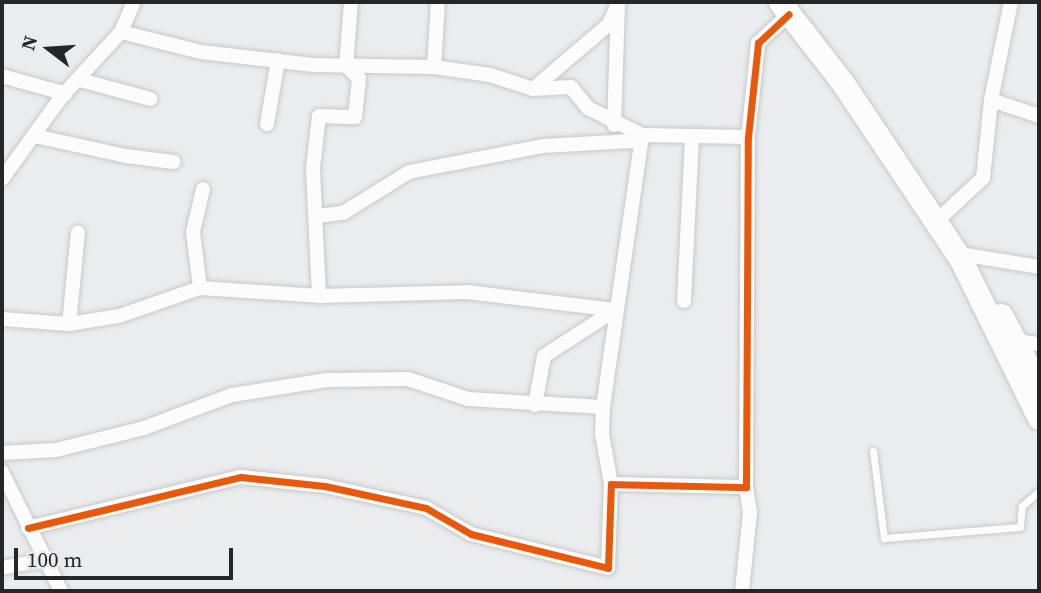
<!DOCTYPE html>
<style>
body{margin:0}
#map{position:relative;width:1041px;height:593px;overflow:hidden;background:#ebecee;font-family:"Source Serif 4",serif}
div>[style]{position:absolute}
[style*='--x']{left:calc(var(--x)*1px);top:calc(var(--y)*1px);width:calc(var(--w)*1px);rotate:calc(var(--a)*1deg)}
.roads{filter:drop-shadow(0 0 2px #c7c8c9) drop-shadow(0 0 2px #c7c8c9)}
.service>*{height:7px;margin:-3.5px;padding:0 3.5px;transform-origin:3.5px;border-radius:3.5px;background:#fcfcfc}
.minor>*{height:14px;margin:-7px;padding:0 7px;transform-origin:7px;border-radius:7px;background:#fcfcfc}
.primary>*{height:23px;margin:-11.5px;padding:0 11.5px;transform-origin:11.5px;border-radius:11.5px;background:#fcfcfc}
.cycleway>*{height:7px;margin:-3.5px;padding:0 3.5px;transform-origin:3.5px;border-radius:3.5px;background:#e8590c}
span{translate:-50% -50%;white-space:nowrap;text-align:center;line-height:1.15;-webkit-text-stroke:5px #eaebef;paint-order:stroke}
.frame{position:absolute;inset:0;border:4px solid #252627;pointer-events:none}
.north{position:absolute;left:14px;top:14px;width:70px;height:70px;-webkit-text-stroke:5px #eaebef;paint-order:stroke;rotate:287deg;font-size:19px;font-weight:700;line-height:28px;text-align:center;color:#252627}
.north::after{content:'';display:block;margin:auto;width:24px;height:32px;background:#252627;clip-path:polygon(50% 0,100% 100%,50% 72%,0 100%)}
.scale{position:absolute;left:14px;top:548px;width:219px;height:32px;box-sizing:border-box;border:4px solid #252627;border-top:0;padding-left:9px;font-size:21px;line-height:24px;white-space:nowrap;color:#252627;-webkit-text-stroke:5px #eaebef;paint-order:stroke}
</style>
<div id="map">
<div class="roads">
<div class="service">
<i style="--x:873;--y:451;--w:88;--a:82.8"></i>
<i style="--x:884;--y:538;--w:136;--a:-4.6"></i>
<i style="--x:1020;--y:527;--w:21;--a:-85"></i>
<i style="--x:1022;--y:506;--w:23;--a:-41"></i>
</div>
<div class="minor">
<i style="--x:121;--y:32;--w:82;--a:14"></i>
<i style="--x:201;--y:52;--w:113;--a:6.6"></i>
<i style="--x:313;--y:65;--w:121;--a:0.9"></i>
<i style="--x:434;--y:67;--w:65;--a:-86.5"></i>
<i style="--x:434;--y:67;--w:57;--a:8.1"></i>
<i style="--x:490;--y:75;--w:45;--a:18"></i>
<i style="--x:533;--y:89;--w:100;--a:-40.5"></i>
<i style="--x:609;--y:24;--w:24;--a:-66"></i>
<i style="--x:2;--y:76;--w:66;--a:15.7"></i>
<i style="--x:80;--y:80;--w:73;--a:15"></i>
<i style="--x:533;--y:89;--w:38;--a:-3"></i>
<i style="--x:571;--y:87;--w:27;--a:51"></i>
<i style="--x:588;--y:108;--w:60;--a:26.6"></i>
<i style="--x:642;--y:135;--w:106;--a:1.1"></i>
<i style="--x:991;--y:100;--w:51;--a:18.4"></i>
<i style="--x:267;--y:124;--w:65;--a:-80.2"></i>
<i style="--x:614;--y:125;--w:118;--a:-88.1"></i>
<i style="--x:35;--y:136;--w:93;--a:12.4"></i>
<i style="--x:126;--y:156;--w:48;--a:7.1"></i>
<i style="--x:2;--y:179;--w:102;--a:-54.1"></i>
<i style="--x:62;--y:96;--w:87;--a:-47.3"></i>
<i style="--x:121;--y:32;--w:33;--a:-67"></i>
<i style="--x:317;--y:216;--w:26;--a:-7"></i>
<i style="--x:343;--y:213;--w:78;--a:-31.8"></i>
<i style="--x:409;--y:172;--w:136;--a:-11"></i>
<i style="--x:543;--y:146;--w:89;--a:-3.2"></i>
<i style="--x:632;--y:141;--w:12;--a:-31"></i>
<i style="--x:942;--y:216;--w:56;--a:-42.8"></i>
<i style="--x:983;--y:178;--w:78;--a:-84.1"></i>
<i style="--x:991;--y:100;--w:100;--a:-78.5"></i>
<i style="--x:966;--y:255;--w:74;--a:9.3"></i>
<i style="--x:200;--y:288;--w:56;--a:-97.1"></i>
<i style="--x:193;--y:232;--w:44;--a:-76.9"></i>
<i style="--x:319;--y:296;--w:128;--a:-92.7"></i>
<i style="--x:313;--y:168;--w:52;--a:-83.4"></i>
<i style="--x:319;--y:116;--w:36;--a:2"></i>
<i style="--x:355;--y:117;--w:39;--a:-84"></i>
<i style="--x:359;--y:78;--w:18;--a:-137"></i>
<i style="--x:346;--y:66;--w:64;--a:-85.5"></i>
<i style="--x:684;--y:301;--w:162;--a:-87.2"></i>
<i style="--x:2;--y:319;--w:67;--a:4.3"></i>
<i style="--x:69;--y:324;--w:51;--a:-9.1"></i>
<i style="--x:119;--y:316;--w:86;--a:-19.1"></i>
<i style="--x:200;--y:288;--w:119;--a:3.8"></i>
<i style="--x:319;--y:296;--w:148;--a:-1.5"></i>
<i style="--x:467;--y:292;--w:149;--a:6.9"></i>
<i style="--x:69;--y:324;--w:92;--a:-84.4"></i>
<i style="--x:1017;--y:341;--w:22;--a:8"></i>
<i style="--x:535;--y:405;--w:50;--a:-79.6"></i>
<i style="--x:544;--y:356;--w:85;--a:-32.9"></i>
<i style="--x:2;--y:453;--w:54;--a:-3.2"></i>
<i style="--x:56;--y:450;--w:91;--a:-14"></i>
<i style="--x:144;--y:428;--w:94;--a:-20.6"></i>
<i style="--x:232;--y:395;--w:96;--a:-9"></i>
<i style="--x:327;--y:380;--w:81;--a:-0.7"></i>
<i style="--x:408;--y:379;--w:63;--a:18.4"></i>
<i style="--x:468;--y:399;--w:135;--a:3.4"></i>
<i style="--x:2;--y:472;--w:133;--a:63.6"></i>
<i style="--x:611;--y:484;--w:51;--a:-100.2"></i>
<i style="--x:602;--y:434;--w:27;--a:-88"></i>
<i style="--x:603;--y:407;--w:275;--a:-81.8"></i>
<i style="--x:28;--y:528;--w:219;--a:-13.5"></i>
<i style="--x:241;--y:477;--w:84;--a:6.1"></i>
<i style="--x:325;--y:486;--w:103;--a:12.3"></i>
<i style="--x:426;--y:508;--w:52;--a:30"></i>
<i style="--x:471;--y:534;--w:141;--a:13.9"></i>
<i style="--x:608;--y:568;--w:84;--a:-88"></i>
<i style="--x:611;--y:484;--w:135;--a:1.3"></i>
<i style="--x:746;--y:487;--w:350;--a:-89.7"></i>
<i style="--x:748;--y:137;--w:95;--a:-83.9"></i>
<i style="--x:758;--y:43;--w:42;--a:-43.1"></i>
<i style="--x:2;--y:568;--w:47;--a:-11.1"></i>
<i style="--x:742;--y:591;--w:79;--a:-84.2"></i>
<i style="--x:750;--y:512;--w:25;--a:-99"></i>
</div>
<div class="primary">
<i style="--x:780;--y:2;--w:101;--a:52.2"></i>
<i style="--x:842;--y:82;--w:212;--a:56.2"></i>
<i style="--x:960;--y:258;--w:178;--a:63.7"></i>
<i style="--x:1001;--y:315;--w:81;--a:61.8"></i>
</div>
</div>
<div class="cycleway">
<i style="--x:28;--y:528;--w:219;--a:-13.5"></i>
<i style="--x:241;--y:477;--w:84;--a:6.1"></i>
<i style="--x:325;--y:486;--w:103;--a:12.3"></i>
<i style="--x:426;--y:508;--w:52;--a:30"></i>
<i style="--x:471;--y:534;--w:141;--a:13.9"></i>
<i style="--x:608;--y:568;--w:84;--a:-88"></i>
<i style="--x:611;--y:484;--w:135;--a:1.3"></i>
<i style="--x:746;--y:487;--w:350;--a:-89.7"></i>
<i style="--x:748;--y:137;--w:95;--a:-83.9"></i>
<i style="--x:758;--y:43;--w:42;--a:-43.1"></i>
</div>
<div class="frame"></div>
<div class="north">N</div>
<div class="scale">100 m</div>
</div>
